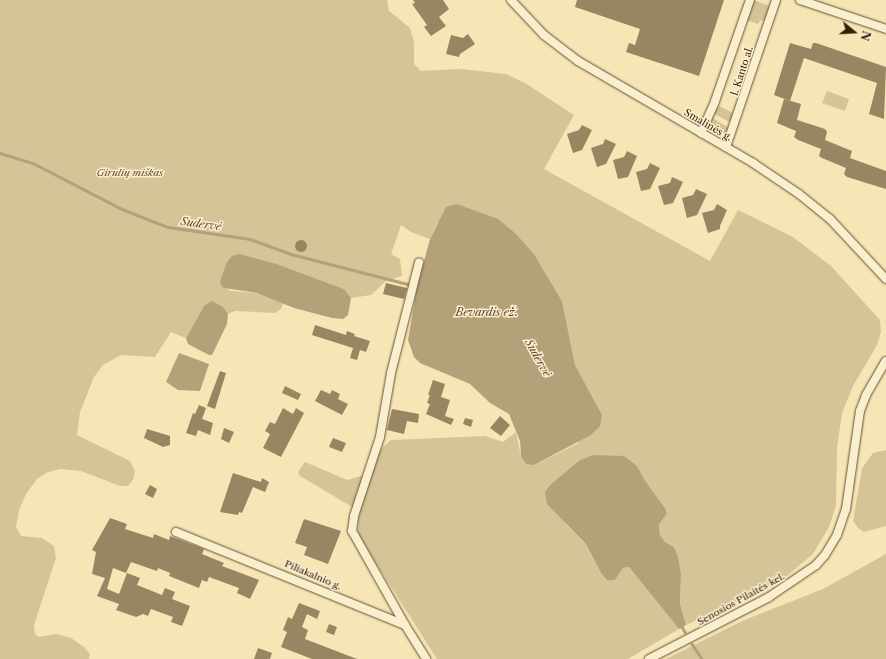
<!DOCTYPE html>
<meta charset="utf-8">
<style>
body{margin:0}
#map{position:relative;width:886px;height:659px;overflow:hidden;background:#f6e6b5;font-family:"Libre Caslon Text",serif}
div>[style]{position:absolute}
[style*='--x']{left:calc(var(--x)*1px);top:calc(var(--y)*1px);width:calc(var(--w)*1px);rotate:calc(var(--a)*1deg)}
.green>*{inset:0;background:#d5c498}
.water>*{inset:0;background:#b4a17a}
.stream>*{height:2.5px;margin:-1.25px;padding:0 1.25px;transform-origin:1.25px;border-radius:1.25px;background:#b4a17a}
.building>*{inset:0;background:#998562}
.round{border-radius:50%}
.roads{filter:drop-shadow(0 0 1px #654e33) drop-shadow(0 0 1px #654e33)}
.street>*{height:8px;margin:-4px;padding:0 4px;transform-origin:4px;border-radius:4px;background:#f9efcf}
span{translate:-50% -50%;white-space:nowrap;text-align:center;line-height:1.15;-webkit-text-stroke:3px #f9efcf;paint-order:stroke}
.street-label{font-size:10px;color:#351c08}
.park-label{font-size:10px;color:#654e33;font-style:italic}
.water-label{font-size:11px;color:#614b30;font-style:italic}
.north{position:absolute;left:834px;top:12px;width:40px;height:40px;-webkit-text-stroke:3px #f9efcf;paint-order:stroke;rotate:108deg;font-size:11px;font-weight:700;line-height:16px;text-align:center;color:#351c08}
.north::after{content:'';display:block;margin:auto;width:14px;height:18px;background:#351c08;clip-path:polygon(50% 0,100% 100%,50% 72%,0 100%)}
</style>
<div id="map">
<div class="green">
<i style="clip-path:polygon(0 0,387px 0,389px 11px,410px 28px,414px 42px,414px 64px,421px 71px,461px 69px,506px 74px,525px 83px,574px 115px,544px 169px,710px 261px,738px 210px,793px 237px,831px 266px,880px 320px,881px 332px,877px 345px,853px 386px,842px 413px,837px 448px,836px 506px,829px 527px,813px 554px,788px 575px,759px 592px,686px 625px,680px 604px,681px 574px,674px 547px,665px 542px,660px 535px,659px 525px,667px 513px,665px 508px,646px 482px,637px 466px,593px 455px,580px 460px,551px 484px,566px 524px,586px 544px,601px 573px,607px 579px,615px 580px,623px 568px,629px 567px,679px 629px,628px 659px,437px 659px,358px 535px,359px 511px,300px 476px,298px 472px,305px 462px,347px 480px,372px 473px,380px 450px,391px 440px,485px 436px,503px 442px,516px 432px,521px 456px,534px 465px,577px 444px,602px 416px,575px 365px,562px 301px,534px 254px,437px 223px,430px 239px,411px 232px,401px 225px,391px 254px,400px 259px,402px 276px,386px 281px,371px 295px,351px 298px,344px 289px,277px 264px,240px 254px,220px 284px,231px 291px,257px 293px,284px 302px,281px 309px,275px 313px,235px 311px,228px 314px,223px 307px,204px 306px,186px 338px,171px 332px,155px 357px,121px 355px,103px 365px,94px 377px,80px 412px,77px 435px,130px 461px,135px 471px,133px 480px,128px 486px,120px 486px,81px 471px,60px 469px,46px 473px,37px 479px,26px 494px,19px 510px,16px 527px,21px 536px,42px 538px,54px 546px,56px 558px,34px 625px,35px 634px,39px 637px,57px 634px,71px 638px,84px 647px,90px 654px,89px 659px,0 659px)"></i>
<i style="clip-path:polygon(753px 0,771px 6px,766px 20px,760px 21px,758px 24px,746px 20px)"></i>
<i style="clip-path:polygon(827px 91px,849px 99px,845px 111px,822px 103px)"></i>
<i style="clip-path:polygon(719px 106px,733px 113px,731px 123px,713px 113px)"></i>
<i style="clip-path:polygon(712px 118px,730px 128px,727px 135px,711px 126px)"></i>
<i style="clip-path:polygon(886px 450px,886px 526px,864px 532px,858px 528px,853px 521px,862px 468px,873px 453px)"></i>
<i style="clip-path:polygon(886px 554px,886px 659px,666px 659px,742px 621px,823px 589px)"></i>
</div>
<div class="water">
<i style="clip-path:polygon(457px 204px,498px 219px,516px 234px,534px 254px,562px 301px,575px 365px,602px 415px,600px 426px,591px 435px,534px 465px,526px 464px,521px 456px,520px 441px,509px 414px,490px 403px,470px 384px,420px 363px,414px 357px,408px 340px,417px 287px,430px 239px,446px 207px)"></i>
<i style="clip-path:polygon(240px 254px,277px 264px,344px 289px,351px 298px,348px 315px,343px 319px,332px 318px,294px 308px,257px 293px,224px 288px,220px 284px,221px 278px,227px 262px,232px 256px)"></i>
<i style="clip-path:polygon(212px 301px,223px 307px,228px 314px,227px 324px,212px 355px,209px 355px,188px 344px,186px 338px,204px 306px)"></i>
<i style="clip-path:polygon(179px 353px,209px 364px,200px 391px,178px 390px,166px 382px)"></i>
<i style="clip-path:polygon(593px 455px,624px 456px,637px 466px,646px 482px,665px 508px,667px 513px,659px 525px,660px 535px,665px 542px,674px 547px,678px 557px,681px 574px,680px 604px,686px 625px,682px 628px,679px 629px,629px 567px,623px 568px,615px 580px,607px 580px,601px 573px,586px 544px,547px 504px,545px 492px,551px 484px,580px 460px)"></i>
</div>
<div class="stream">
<i style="--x:0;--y:153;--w:34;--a:17"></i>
<i style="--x:33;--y:163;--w:100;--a:27.3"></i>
<i style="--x:122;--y:209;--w:49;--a:21.4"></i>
<i style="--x:168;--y:227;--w:83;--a:8.3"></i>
<i style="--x:250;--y:239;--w:44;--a:20.1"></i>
<i style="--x:291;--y:254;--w:121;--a:14.4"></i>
<i style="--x:681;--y:625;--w:8;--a:60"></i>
<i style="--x:692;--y:644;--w:18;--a:56"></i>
</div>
<div class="building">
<i style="clip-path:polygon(413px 0,443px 0,449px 9px,439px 17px,446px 26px,431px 36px,424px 27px,427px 25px,412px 4px,415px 3px)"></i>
<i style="clip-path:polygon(577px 0,724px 0,699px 76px,626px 52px,629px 43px,635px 45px,640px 29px,575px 7px)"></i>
<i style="clip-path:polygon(468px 34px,475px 44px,460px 54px,459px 57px,446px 54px,451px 35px,463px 38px)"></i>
<i style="clip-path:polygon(790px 43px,811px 49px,813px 43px,816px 43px,886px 67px,884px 119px,869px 114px,877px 83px,804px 58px,790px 101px,774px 95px)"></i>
<i style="clip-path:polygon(784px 99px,801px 104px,797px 120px,825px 129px,827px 132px,825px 140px,852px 151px,850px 158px,886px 171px,886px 189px,847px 177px,844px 174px,846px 168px,822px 158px,819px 156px,821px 149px,798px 140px,794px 137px,796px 131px,777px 123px)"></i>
<i style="clip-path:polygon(582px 125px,592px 130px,582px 150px,573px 153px,567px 134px,579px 130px)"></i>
<i style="clip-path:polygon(605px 139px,616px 144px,606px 164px,597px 167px,591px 148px,603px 144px)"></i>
<i style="clip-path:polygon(627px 151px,637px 156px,628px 177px,618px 179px,613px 160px,624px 157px)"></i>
<i style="clip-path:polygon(650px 163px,660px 168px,650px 189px,641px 191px,636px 172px,647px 169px)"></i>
<i style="clip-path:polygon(672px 177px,683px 182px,673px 203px,664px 205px,658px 186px,670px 183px)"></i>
<i style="clip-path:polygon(696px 189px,707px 194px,697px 215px,687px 218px,682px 198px,693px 195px)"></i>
<i style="clip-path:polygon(717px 204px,727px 210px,720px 226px,720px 229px,708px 233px,702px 213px,714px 210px)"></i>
<i class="round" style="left:295px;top:240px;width:12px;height:12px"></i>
<i style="clip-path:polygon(386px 283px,407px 288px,404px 299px,383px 294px)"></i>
<i style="clip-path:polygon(315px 325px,346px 335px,347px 331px,355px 334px,354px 336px,370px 341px,366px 352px,360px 350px,357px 360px,350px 358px,353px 348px,312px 335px)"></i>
<i style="clip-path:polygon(220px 371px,226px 373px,215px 409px,207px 406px)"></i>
<i style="clip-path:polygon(433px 380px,445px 384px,441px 397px,450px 400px,445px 416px,454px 419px,451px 425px,426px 414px,430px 404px,427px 403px,430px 395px,428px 395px)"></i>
<i style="clip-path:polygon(285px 386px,301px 394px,298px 400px,282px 393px)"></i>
<i style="clip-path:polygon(321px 390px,330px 394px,332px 390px,340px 394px,338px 399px,348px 404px,342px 415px,315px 401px)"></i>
<i style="clip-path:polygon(199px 405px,206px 408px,202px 419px,213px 423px,210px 435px,198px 430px,196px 436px,186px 433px,193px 413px,195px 414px)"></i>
<i style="clip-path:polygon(283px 408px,293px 414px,296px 408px,304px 413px,281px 457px,263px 448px,270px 434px,265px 431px,270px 422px,275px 424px)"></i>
<i style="clip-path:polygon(392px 409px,419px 414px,418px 423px,407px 421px,404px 434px,387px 430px)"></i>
<i style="clip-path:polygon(500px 416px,510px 425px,501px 436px,490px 428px)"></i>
<i style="clip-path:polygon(465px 418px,473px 420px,471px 427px,463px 424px)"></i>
<i style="clip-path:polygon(224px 428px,234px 432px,229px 443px,221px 439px)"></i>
<i style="clip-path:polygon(147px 429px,170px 436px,170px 445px,163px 447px,144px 438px)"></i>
<i style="clip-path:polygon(333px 438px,346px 443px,342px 452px,329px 447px)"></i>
<i style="clip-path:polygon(233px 473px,261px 482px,262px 478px,269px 482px,265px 492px,253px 487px,242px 513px,239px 512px,238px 515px,220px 512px)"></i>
<i style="clip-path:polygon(150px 485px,157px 489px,153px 498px,145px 494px)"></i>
<i style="clip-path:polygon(110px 518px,127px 524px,125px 529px,153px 538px,154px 534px,169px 540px,170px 536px,204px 549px,202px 554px,224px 563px,222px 566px,259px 580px,250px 599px,237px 593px,239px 588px,209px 577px,207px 582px,202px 580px,199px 588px,169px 576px,170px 573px,158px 568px,157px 571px,131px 562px,126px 573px,113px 568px,107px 589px,119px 594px,127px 573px,140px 578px,137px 585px,162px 595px,165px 588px,175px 592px,172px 599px,190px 606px,182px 626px,171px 622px,173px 617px,151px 609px,148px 616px,143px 614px,136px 617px,116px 610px,119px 604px,97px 596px,105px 578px,92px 574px,96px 552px,92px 550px)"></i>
<i style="clip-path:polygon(304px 519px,341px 531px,328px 564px,304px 555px,307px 547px,295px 543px)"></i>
<i style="clip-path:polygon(299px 603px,320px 611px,317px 619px,307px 614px,302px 627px,308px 630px,305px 639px,357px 659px,312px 659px,281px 647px,287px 632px,283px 630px,288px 617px,292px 619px)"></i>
<i style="clip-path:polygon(329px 624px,337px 627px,334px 635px,326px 632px)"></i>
<i style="clip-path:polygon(258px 648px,272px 653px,270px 659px,254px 659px)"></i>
</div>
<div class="roads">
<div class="street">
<i style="--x:511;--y:0;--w:48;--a:46.7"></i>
<i style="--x:544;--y:35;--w:43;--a:37.4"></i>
<i style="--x:578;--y:61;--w:203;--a:30.2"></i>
<i style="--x:753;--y:163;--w:55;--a:34"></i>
<i style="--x:799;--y:194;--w:40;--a:39"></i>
<i style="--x:830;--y:219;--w:82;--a:47"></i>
<i style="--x:800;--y:0;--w:91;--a:18.6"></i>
<i style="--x:701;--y:133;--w:35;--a:-66"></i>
<i style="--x:715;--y:101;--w:107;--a:-70.9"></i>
<i style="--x:726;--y:147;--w:155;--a:-71.2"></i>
<i style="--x:176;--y:532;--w:247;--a:22.1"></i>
<i style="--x:405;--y:625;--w:40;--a:58"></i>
<i style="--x:405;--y:625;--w:108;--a:-119.4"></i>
<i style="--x:352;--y:531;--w:15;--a:-82"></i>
<i style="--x:354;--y:516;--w:83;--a:-71.8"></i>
<i style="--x:380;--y:437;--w:65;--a:-80.2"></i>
<i style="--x:391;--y:373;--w:114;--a:-75.8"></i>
<i style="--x:649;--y:659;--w:135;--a:-27.3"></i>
<i style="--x:769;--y:597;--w:57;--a:-34.2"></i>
<i style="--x:816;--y:565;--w:13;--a:-48"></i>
<i style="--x:825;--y:555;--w:23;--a:-59"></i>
<i style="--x:837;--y:535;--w:28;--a:-71"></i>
<i style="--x:846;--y:509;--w:99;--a:-81.9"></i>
<i style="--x:860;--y:411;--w:17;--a:-69"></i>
<i style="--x:866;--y:395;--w:39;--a:-60"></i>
</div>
</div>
<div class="street-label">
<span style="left:742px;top:71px;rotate:-72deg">I. Kanto al.</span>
<span style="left:708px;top:125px;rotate:30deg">Smalinės g.</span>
<span style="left:313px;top:575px;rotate:23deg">Piliakalnio g.</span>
<span style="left:741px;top:599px;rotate:-29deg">Senosios Pilaitės kel.</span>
</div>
<div class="park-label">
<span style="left:130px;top:173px">Girulių miškas</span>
</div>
<div class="water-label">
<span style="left:201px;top:224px;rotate:8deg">Sudervė</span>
<span style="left:487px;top:312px">Bevardis ež.</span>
<span style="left:538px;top:358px;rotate:61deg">Sudervė</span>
</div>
<div class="north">N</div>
</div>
